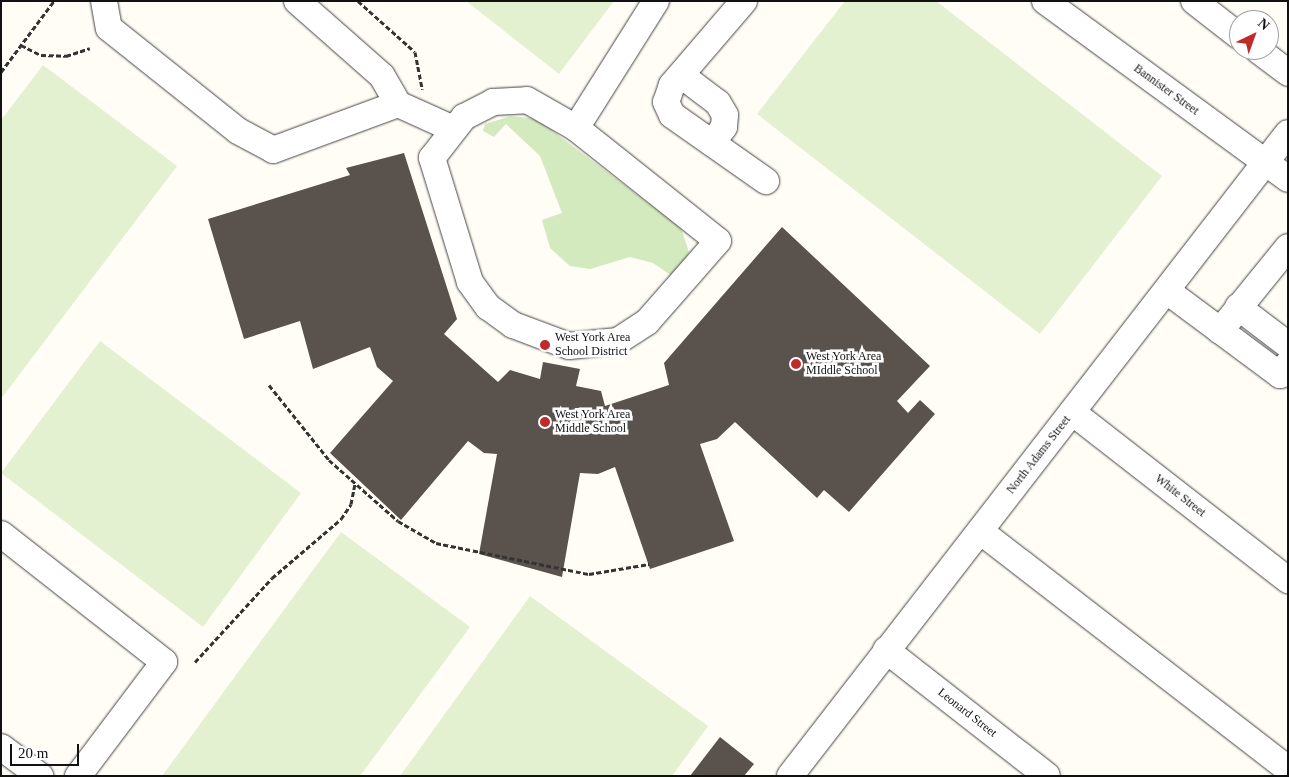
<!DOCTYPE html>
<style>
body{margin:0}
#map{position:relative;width:1289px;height:777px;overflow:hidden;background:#fffdf5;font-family:Georgia,serif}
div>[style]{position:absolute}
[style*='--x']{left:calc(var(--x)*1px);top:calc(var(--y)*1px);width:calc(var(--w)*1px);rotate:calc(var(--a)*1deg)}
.green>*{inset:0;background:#d3eabe}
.pitch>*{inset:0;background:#e4f1d0}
.building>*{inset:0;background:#59524d}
.path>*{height:3px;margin-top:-1.5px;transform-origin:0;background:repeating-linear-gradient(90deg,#333 0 5px,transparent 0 7.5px)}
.roads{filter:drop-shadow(0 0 1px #444) drop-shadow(0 0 1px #444)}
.minor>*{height:26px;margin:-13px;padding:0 13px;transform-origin:13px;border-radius:13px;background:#fff}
.dots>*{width:14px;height:14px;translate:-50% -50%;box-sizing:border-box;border:2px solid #fff;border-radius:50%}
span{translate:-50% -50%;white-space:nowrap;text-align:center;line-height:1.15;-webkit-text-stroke:5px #fff;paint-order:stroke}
.street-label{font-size:12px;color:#111}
.poi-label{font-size:12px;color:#111}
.left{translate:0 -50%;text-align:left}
.frame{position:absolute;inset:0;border:2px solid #111;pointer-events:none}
.north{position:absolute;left:1229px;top:10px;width:50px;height:50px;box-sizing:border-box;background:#fff;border:1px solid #a0a0a0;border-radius:50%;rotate:42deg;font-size:14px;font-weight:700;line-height:20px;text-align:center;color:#111}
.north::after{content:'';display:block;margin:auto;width:18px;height:22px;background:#bf2a2b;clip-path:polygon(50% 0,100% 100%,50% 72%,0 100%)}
.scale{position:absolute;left:10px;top:744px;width:69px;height:22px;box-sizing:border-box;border:2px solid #111;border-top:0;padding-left:6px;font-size:15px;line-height:18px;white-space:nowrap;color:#111;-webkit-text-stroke:4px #fff;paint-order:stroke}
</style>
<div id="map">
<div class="green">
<i style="clip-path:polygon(511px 116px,537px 119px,681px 228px,689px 252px,685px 265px,672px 276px,653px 263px,630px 257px,590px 269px,570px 266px,550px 248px,542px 220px,562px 213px,540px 156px,506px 124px,494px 137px,483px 131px,485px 124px)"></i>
</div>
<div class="pitch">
<i style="clip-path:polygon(466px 1px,614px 1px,559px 74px)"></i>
<i style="clip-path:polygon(845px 1px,936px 1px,1162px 176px,1040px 334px,757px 114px)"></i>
<i style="clip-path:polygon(43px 65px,177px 166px,1px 399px,1px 120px)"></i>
<i style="clip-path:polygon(100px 341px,301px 493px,203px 627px,1px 473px)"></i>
<i style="clip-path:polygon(341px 532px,470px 627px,360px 776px,162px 776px)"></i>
<i style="clip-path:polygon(530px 596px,708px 726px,672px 776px,400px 776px)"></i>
</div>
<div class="building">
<i style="clip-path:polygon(404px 153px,457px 319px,444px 334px,498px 382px,510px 370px,540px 379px,543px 362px,580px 369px,576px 386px,601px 391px,605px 406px,669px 385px,664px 363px,782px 227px,930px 366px,897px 401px,908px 413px,920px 400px,935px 414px,849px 512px,824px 490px,817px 498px,735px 422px,717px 439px,700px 444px,734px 541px,650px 569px,615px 467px,598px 474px,580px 473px,562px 577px,479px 554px,497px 454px,484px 453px,468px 441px,401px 520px,330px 453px,393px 381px,377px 367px,370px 347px,313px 369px,300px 321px,244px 339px,208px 219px,350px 175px,346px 168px)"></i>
<i style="clip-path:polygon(720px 737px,754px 764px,744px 776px,690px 776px)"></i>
</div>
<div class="path">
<i style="--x:358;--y:1;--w:76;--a:41.8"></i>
<i style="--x:415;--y:52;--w:38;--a:79"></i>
<i style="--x:21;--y:45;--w:22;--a:27"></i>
<i style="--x:41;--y:55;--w:25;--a:2"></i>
<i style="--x:66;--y:56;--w:25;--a:-18"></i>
<i style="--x:1;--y:72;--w:89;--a:-53.3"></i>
<i style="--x:269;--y:385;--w:96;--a:51.3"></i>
<i style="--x:329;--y:460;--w:92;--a:41.5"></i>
<i style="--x:398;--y:521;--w:44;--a:30.1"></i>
<i style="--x:436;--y:543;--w:156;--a:11.5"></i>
<i style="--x:589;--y:574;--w:61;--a:-9.5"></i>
<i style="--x:195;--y:662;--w:114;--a:-47.5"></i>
<i style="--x:272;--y:578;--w:91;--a:-40.5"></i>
<i style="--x:341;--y:519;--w:18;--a:-56"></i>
<i style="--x:351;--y:504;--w:20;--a:-79"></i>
</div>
<div class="roads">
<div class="minor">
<i style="--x:104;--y:1;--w:27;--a:80"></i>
<i style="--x:109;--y:28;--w:165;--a:38.6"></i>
<i style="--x:238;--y:131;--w:40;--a:28"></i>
<i style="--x:273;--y:150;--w:133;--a:-20.2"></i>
<i style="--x:297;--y:1;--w:113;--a:41.4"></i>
<i style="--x:382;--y:76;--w:32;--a:60"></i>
<i style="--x:398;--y:104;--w:58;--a:24.4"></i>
<i style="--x:744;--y:1;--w:111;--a:130.6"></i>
<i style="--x:672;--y:85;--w:18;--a:109"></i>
<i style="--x:666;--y:102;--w:14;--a:65"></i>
<i style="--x:672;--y:115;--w:115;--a:35.1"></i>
<i style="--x:1045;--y:1;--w:301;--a:36.2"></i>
<i style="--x:1194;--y:1;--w:57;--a:37.9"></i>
<i style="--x:1258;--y:50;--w:38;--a:37"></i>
<i style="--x:681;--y:75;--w:46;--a:37.1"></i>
<i style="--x:718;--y:103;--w:14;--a:60"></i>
<i style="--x:725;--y:115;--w:12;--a:95"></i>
<i style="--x:724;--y:127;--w:20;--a:127"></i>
<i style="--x:527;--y:100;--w:56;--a:29.7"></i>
<i style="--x:576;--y:128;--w:181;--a:38.5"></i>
<i style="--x:718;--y:241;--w:108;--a:131.2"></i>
<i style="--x:647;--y:322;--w:35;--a:147"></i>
<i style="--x:618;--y:341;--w:49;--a:174.2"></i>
<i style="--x:569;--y:346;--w:60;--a:-159.4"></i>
<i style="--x:513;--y:325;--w:31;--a:-144"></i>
<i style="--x:488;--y:307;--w:31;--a:-126"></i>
<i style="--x:470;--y:282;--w:130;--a:-107"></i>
<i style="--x:432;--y:158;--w:52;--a:-52"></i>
<i style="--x:464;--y:117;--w:33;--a:-27"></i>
<i style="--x:493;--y:102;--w:34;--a:-3"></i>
<i style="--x:576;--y:128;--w:150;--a:-57.8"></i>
<i style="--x:1167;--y:291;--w:141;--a:36.6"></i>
<i style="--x:1280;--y:375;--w:14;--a:-54"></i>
<i style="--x:1238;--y:307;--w:63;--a:37.2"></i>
<i style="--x:1220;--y:331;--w:108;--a:-51"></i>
<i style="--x:1072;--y:412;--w:274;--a:37.9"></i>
<i style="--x:980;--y:531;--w:389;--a:37.7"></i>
<i style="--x:1;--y:534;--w:207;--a:38.1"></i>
<i style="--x:164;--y:662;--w:143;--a:127"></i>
<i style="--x:886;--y:650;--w:204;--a:38"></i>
<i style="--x:1;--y:747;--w:49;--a:36.6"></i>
<i style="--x:790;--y:776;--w:813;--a:-52.24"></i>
</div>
</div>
<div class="dots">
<i style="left:545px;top:345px;background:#bf2a2b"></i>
<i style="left:796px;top:364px;background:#bf2a2b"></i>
<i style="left:545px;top:422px;background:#bf2a2b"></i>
</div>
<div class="street-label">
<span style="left:1166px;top:90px;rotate:36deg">Bannister Street</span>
<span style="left:1039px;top:455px;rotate:-52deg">North Adams Street</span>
<span style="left:1180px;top:496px;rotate:38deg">White Street</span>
<span style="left:967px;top:713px;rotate:38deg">Leonard Street</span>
</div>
<div class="poi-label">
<span class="left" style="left:555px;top:345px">West York Area<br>School District</span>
<span class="left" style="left:806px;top:364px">West York Area<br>MIddle School</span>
<span class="left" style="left:555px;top:422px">West York Area<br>Middle School</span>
</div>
<div class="frame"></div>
<div class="north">N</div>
<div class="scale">20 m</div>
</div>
